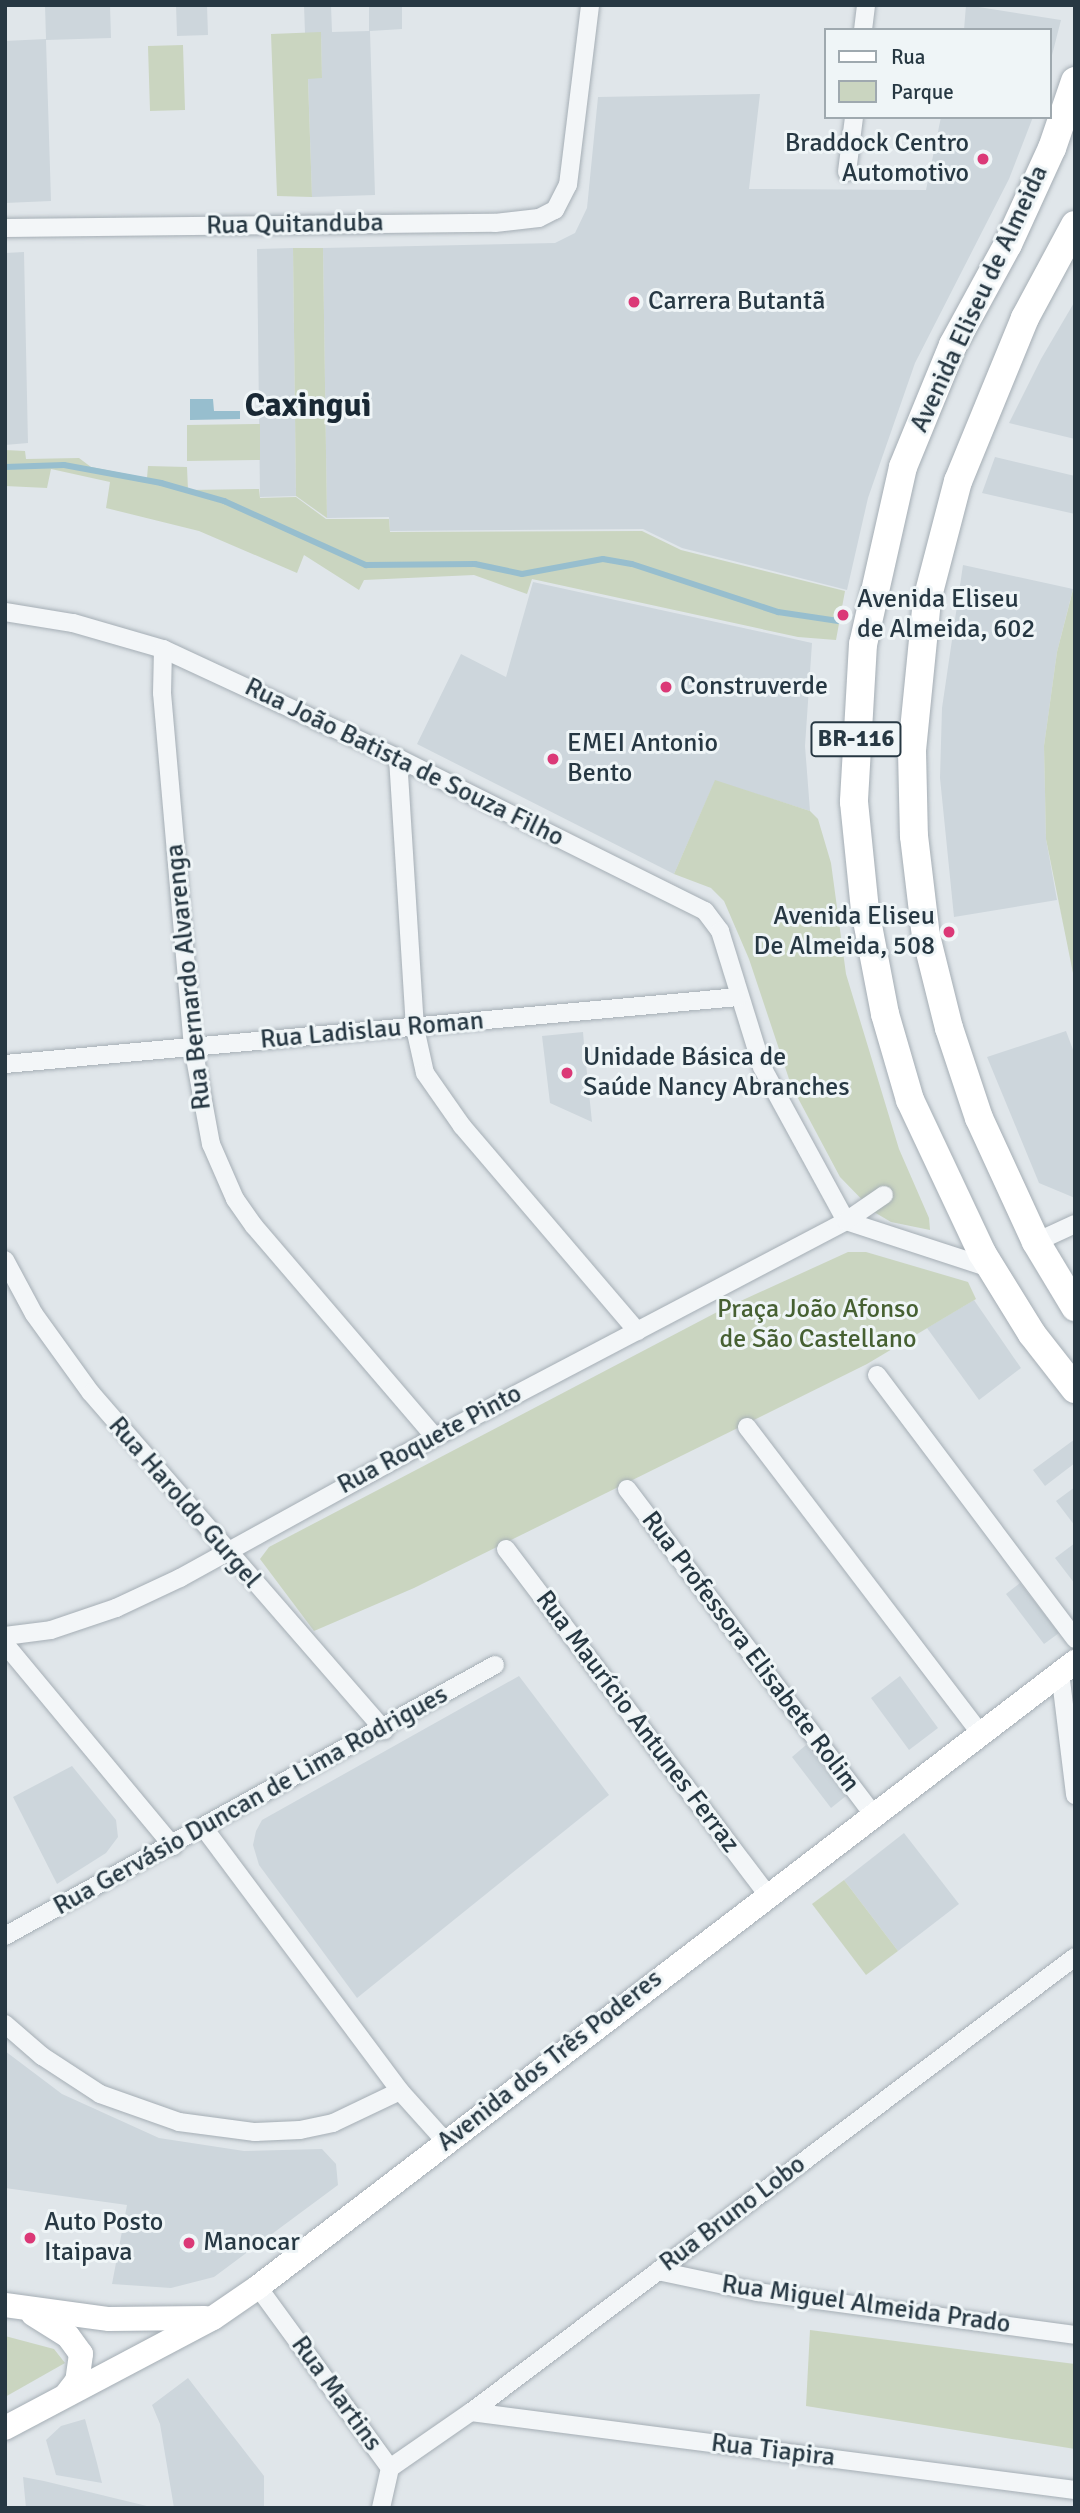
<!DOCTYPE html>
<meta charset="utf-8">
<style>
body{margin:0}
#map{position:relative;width:1080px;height:2513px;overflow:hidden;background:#e0e6ea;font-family:Signika,sans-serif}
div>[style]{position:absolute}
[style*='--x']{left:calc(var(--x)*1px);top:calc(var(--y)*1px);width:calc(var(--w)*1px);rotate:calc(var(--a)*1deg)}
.built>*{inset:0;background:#cdd6dc}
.green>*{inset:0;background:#cad5c0}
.water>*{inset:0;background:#97bece}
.stream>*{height:6px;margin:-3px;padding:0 3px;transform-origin:3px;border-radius:3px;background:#97bece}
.roads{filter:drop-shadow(0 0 2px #a5aeb5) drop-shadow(0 0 2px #a5aeb5)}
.minor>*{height:18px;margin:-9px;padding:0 9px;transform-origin:9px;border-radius:9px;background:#f3f6f8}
.secondary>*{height:24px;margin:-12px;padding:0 12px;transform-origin:12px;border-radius:12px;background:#fff}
.primary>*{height:28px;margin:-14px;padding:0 14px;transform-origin:14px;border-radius:14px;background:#fff}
.dots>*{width:19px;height:19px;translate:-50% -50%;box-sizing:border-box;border:4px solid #eff5f7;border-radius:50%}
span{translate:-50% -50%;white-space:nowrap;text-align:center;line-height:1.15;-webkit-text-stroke:6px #eff5f7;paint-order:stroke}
.shield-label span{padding:2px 5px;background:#eff5f7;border:2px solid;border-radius:5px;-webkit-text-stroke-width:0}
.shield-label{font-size:24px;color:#273843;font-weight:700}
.poi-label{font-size:26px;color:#273843}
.right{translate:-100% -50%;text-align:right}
.left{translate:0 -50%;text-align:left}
.street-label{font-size:26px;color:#273843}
.park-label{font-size:26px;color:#466032}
.district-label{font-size:33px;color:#192834;font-weight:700}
.frame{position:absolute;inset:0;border:7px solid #273843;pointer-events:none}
.legend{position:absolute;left:824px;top:28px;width:228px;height:91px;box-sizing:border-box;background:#eff5f7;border:2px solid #9fa9af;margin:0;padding:9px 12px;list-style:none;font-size:21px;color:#273843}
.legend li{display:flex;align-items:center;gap:14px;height:35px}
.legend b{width:35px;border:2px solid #9fa9af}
</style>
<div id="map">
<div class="built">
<i style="clip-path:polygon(45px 5px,110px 5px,111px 38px,46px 40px,51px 201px,5px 203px,5px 41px,46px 39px)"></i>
<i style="clip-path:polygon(176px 5px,207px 5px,208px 35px,177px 36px)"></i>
<i style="clip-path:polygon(304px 5px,331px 5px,332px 32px,369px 31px,369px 5px,402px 5px,402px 29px,370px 31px,375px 195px,312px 197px,308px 78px,322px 78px,321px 33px,305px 33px)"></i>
<i style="clip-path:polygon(966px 5px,1061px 20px,1050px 63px,1050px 30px,964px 30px)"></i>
<i style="clip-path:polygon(760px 94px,749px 189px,926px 190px,941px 117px,1033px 117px,1009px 179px,915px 363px,868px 498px,847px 590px,682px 548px,643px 529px,390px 531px,389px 517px,327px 518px,323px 248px,555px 243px,575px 233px,587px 208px,598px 97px)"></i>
<i style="clip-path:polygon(293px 248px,296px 496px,260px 497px,257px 249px)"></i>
<i style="clip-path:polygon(24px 252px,28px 443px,5px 445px,5px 253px)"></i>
<i style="clip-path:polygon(1075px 301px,1075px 439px,1009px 423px,1041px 359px)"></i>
<i style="clip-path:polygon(995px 457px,1075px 476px,1075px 514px,982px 493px)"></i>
<i style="clip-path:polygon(963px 565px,1073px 589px,1057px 652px,1044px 746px,1046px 839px,1057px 900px,954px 917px,940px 778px,942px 708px)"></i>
<i style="clip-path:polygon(533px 582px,812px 643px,805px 746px,810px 811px,715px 781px,674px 874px,417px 744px,461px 654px,506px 677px)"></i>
<i style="clip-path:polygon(1066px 1031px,1075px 1055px,1075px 1198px,1039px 1183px,987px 1057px)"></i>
<i style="clip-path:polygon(583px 1032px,584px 1044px,592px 1122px,550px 1103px,542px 1036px)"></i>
<i style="clip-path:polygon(974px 1300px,1021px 1368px,979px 1400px,927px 1328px)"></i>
<i style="clip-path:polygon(1075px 1439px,1075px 1463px,1045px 1486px,1033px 1470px)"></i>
<i style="clip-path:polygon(1075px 1487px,1075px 1526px,1056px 1501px)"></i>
<i style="clip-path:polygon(1075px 1543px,1075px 1584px,1055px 1558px)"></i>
<i style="clip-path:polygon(1020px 1583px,1059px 1633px,1044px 1644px,1006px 1594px)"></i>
<i style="clip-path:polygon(519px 1676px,609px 1795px,357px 1998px,259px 1865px,253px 1845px,256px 1831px,262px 1820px)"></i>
<i style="clip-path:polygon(900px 1676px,938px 1728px,909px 1750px,871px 1698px)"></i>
<i style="clip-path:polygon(806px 1745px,846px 1796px,831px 1808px,792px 1757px)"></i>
<i style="clip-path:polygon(72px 1766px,116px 1820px,118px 1837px,106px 1853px,57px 1884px,13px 1797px)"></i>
<i style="clip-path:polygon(904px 1833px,959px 1904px,898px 1951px,844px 1880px)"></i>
<i style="clip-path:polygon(5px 2051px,62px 2094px,159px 2138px,244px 2151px,322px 2149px,336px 2164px,338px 2185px,214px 2277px,171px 2288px,112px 2284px,127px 2205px,5px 2188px)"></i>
<i style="clip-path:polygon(188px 2378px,264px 2476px,264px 2508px,174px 2508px,160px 2424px,152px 2405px)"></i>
<i style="clip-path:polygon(85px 2419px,97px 2463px,102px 2483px,56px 2475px,46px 2440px,61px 2426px)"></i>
<i style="clip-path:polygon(23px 2477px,44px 2481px,155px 2508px,26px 2508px)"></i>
</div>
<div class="green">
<i style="clip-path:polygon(321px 32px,322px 78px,308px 79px,312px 197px,277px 196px,271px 34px)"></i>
<i style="clip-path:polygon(183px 45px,185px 110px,150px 111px,148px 46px)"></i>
<i style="clip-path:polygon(293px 248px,323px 248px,327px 518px,296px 496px)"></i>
<i style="clip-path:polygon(260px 424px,260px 460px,187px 461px,187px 425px)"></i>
<i style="clip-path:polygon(5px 450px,25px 451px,26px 459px,79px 458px,91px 467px,147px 478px,148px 466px,187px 467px,188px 490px,259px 489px,260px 498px,296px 497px,326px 519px,389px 519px,390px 532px,642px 531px,681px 550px,845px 591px,836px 640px,798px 637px,532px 579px,527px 594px,474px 575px,364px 580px,359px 590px,304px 555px,297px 573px,199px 531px,106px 508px,110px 482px,51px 469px,47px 488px,5px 486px)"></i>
<i style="clip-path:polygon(1075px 582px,1075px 983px,1046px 839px,1044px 746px,1057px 652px)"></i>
<i style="clip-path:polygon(715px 780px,810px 811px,818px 819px,831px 863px,846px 974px,899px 1149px,929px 1218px,930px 1230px,891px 1222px,874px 1212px,840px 1177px,791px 1085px,749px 959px,724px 901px,711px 888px,674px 874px)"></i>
<i style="clip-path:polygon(848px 1252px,866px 1252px,968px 1282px,976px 1299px,867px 1364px,414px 1588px,314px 1631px,260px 1559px,269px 1547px,721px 1310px)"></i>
<i style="clip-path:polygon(844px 1880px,898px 1951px,866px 1975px,812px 1904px)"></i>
<i style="clip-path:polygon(810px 2330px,1075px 2364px,1075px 2449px,806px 2406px)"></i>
<i style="clip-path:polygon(5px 2336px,54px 2349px,65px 2363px,5px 2397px)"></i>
</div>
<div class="water">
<i style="clip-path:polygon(190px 399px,213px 399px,214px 411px,240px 411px,240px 419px,190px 420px)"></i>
</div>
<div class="stream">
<i style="--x:5;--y:467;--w:59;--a:-1.9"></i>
<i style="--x:64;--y:465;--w:99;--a:10.5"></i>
<i style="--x:161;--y:483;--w:66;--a:15.9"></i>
<i style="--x:224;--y:501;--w:156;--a:24.3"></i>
<i style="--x:366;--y:565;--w:109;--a:-0.5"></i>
<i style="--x:475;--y:564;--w:48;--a:12"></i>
<i style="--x:522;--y:574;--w:82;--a:-10.5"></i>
<i style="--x:603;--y:559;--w:29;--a:10"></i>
<i style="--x:632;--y:564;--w:154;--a:18.2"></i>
<i style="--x:778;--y:612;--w:61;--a:8.5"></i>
</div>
<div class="roads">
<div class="minor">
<i style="--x:863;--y:30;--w:25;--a:-83"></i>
<i style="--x:847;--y:172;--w:55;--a:-82.7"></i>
<i style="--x:5;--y:228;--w:490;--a:-0.6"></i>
<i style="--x:495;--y:223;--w:44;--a:-6.5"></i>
<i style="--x:539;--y:218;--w:18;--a:-27"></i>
<i style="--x:555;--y:210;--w:28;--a:-63"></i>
<i style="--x:568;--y:185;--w:181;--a:-83"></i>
<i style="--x:5;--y:612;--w:69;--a:9.2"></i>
<i style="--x:73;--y:623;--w:94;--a:16.1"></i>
<i style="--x:163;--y:649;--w:259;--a:24.9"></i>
<i style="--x:398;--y:758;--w:343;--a:26.5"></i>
<i style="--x:705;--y:911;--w:25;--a:53"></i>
<i style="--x:720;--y:931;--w:142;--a:72.8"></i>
<i style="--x:762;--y:1067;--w:175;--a:61.4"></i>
<i style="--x:846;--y:1221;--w:151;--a:18.1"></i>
<i style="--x:163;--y:649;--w:44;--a:91.3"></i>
<i style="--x:162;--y:693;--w:355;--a:85"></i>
<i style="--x:193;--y:1047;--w:99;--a:79.5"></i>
<i style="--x:211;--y:1144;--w:60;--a:66.4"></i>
<i style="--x:235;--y:1199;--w:33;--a:55"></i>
<i style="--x:254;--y:1226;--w:278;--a:49.4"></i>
<i style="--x:398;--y:758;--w:271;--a:86.4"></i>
<i style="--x:415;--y:1028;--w:46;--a:77.5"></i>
<i style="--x:425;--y:1073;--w:65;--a:55.1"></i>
<i style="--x:462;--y:1126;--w:270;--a:49.5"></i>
<i style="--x:5;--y:1064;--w:736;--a:-5.22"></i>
<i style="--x:1036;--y:1242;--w:43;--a:-24.8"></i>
<i style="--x:5;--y:1260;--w:61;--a:61.8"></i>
<i style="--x:34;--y:1314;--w:97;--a:54.2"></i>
<i style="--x:91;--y:1393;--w:447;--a:49"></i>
<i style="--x:877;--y:1375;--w:330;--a:53.1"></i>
<i style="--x:747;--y:1427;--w:387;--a:52.7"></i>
<i style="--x:627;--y:1489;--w:410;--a:52.9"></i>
<i style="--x:506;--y:1549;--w:434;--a:52.9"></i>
<i style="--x:5;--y:1636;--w:46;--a:-7.4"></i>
<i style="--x:51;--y:1630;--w:69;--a:-18.7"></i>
<i style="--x:116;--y:1608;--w:71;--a:-25.1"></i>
<i style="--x:180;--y:1578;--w:291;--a:-28.9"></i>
<i style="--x:435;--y:1437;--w:464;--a:-27.7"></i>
<i style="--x:846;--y:1221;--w:46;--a:-34.4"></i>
<i style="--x:5;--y:1644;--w:263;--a:50.3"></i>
<i style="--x:1060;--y:1672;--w:124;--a:83"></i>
<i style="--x:204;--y:1828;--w:328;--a:53.3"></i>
<i style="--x:400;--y:2091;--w:69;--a:48"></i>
<i style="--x:5;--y:1936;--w:560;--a:-28.95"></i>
<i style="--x:5;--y:2024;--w:49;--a:40.9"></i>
<i style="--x:42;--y:2056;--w:69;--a:33.2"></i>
<i style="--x:100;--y:2094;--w:84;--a:19.5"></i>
<i style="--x:179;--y:2122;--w:77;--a:7.5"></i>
<i style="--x:255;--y:2132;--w:45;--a:-2.5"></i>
<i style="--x:300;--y:2130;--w:34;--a:-12"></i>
<i style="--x:333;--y:2123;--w:74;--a:-25.5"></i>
<i style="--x:658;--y:2271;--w:102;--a:11.9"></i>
<i style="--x:758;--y:2292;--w:320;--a:7.7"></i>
<i style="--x:258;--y:2287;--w:224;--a:53.9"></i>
<i style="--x:390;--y:2468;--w:41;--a:102.7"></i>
<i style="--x:471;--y:2412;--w:609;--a:7.36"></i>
<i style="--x:390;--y:2468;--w:98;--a:-34.7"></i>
<i style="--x:471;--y:2412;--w:756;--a:-36.99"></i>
</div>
<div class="secondary">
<i style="--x:5;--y:2305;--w:105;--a:7.7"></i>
<i style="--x:109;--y:2319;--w:96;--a:-0.6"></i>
<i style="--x:33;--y:2314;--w:41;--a:32.2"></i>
<i style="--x:68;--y:2336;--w:22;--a:54"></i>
<i style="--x:81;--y:2354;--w:27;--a:98"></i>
<i style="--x:77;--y:2381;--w:16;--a:128"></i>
<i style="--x:5;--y:2428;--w:235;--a:-27.9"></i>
<i style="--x:213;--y:2318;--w:55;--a:-34.6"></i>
<i style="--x:258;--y:2287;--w:1029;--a:-37.42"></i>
</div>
<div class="primary">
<i style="--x:1075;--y:81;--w:71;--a:108.9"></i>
<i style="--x:1052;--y:148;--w:106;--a:114.6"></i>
<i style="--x:1008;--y:244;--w:115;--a:118.6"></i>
<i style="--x:953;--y:345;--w:132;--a:112.3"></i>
<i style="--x:903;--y:467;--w:181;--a:102.7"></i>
<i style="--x:863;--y:644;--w:158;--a:93.3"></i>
<i style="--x:854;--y:802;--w:109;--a:84.2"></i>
<i style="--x:865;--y:910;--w:106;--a:79.1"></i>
<i style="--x:885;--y:1014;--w:90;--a:73.8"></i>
<i style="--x:910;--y:1100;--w:169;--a:64.8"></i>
<i style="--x:982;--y:1253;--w:95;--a:58.3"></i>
<i style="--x:1032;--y:1334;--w:70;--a:52"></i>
<i style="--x:1075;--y:225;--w:106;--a:118.3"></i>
<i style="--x:1025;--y:318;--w:176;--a:112.3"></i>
<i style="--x:958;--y:481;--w:123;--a:104.6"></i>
<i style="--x:927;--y:600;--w:152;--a:95.7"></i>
<i style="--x:912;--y:751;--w:85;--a:88.7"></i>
<i style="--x:914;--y:836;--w:101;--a:83.2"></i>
<i style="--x:926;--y:936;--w:95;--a:76"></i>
<i style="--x:949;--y:1028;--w:95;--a:71.6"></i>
<i style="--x:979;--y:1118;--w:136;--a:65.3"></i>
<i style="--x:1036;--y:1242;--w:76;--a:59"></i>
</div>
</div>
<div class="dots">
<i style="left:983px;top:159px;background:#db3977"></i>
<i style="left:634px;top:302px;background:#db3977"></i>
<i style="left:843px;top:615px;background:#db3977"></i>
<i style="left:666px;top:687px;background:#db3977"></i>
<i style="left:553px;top:759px;background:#db3977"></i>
<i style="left:949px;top:932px;background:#db3977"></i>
<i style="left:567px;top:1073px;background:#db3977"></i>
<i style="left:30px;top:2238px;background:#db3977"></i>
<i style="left:189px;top:2243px;background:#db3977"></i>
</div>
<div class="shield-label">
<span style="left:856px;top:739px">BR-116</span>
</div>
<div class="poi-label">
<span class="right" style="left:969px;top:159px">Braddock Centro<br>Automotivo</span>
<span class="left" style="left:648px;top:302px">Carrera Butantã</span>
<span class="left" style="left:857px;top:615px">Avenida Eliseu<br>de Almeida, 602</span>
<span class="left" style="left:680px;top:687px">Construverde</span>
<span class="left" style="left:567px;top:759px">EMEI Antonio<br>Bento</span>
<span class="right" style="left:935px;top:932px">Avenida Eliseu<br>De Almeida, 508</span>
<span class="left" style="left:583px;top:1073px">Unidade Básica de<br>Saúde Nancy Abranches</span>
<span class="left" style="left:44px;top:2238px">Auto Posto<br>Itaipava</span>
<span class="left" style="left:203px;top:2243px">Manocar</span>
</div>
<div class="street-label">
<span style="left:295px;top:225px;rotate:-1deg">Rua Quitanduba</span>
<span style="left:980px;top:299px;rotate:-65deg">Avenida Eliseu de Almeida</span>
<span style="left:404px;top:763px;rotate:26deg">Rua João Batista de Souza Filho</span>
<span style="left:189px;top:977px;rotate:-96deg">Rua Bernardo Alvarenga</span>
<span style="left:372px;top:1031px;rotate:-5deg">Rua Ladislau Roman</span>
<span style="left:430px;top:1440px;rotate:-28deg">Rua Roquete Pinto</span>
<span style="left:184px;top:1503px;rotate:49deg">Rua Haroldo Gurgel</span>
<span style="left:750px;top:1652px;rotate:53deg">Rua Professora Elisabete Rolim</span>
<span style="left:637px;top:1722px;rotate:53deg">Rua Maurício Antunes Ferraz</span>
<span style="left:251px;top:1801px;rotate:-29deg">Rua Gervásio Duncan de Lima Rodrigues</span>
<span style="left:550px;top:2061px;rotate:-38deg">Avenida dos Três Poderes</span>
<span style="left:733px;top:2214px;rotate:-37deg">Rua Bruno Lobo</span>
<span style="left:866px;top:2305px;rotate:8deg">Rua Miguel Almeida Prado</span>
<span style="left:336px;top:2394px;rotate:54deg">Rua Martins</span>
<span style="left:773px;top:2451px;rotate:7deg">Rua Tiapira</span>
</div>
<div class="park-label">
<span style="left:818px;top:1325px">Praça João Afonso<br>de São Castellano</span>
</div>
<div class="district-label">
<span style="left:308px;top:406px">Caxingui</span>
</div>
<div class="frame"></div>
<ul class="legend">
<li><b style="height:9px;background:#fff"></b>Rua</li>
<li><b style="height:19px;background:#cad5c0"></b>Parque</li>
</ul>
</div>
